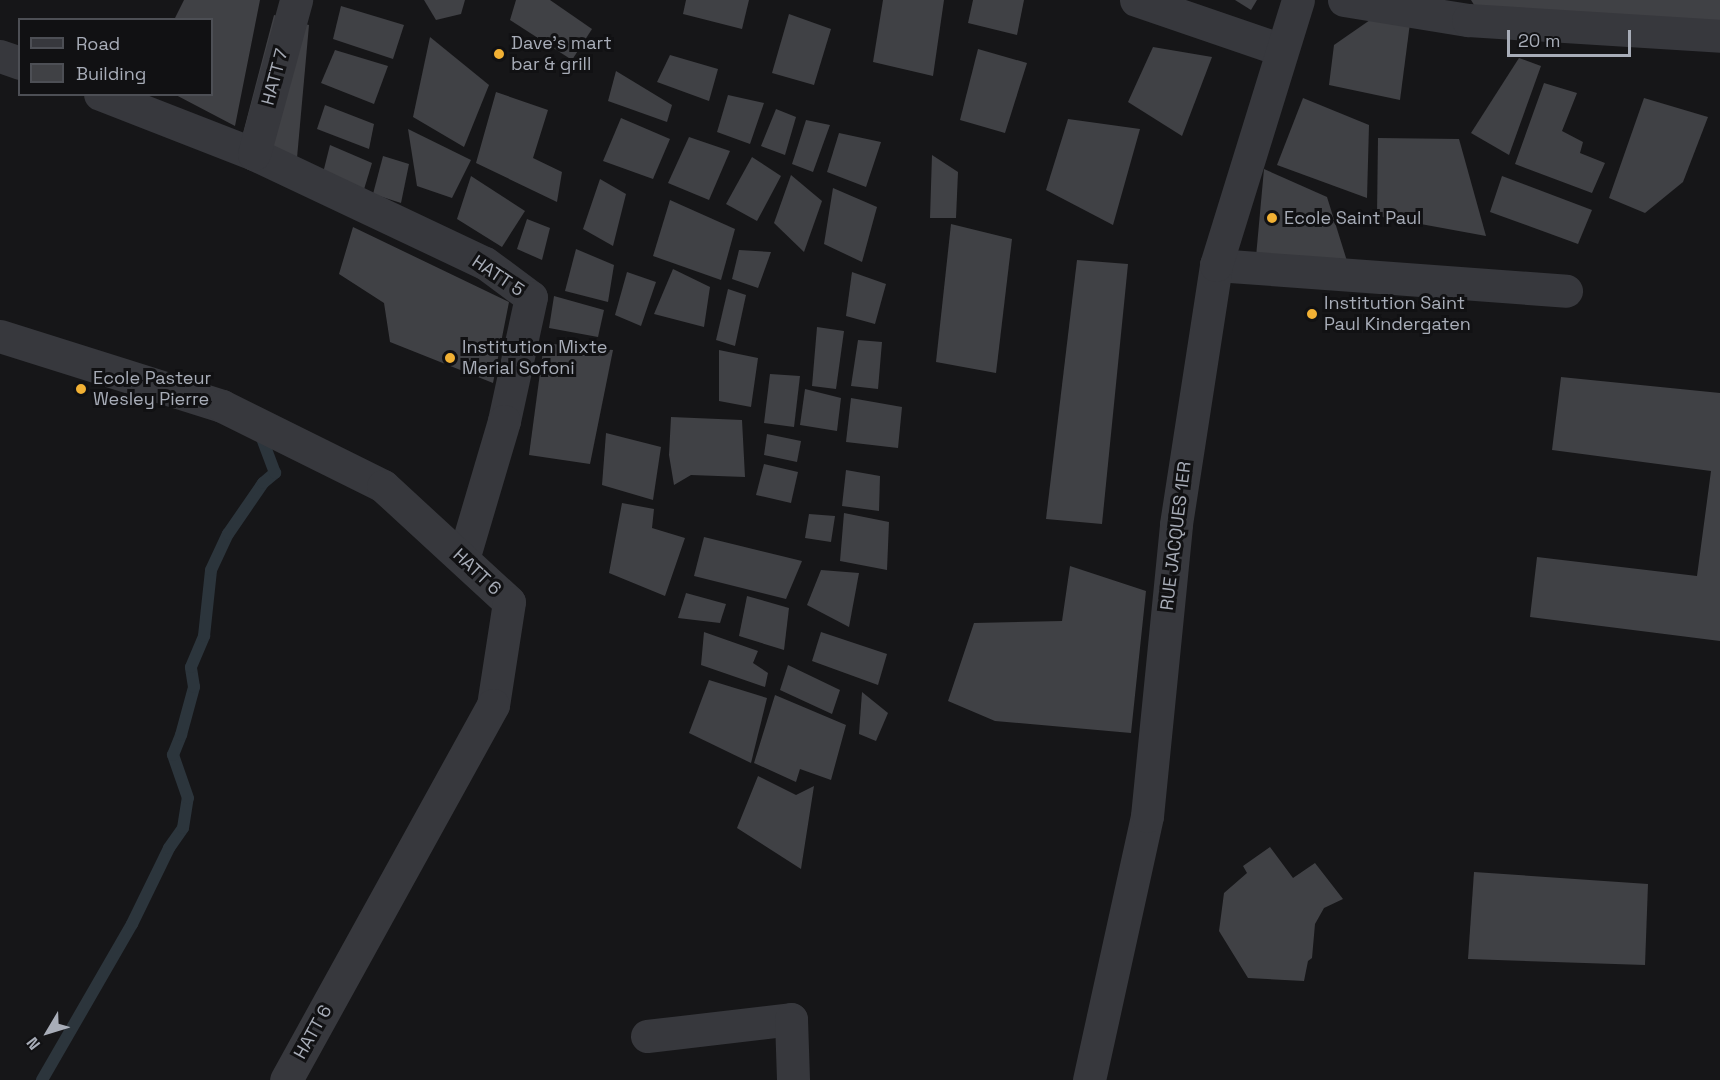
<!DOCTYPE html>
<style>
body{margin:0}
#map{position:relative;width:1720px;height:1080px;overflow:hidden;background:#161618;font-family:"Space Grotesk",sans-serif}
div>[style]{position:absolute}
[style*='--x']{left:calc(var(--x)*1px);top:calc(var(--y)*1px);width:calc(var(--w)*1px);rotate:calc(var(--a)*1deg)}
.stream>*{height:12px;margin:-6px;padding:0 6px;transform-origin:6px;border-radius:6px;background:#2c353c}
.building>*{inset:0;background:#404145}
.minor>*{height:33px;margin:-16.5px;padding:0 16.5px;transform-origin:16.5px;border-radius:16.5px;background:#37383d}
.dots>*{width:16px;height:16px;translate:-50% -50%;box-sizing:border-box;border:3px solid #111113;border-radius:50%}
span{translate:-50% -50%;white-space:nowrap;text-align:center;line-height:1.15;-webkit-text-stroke:6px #111113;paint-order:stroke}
.poi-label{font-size:18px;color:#a8adb8}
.left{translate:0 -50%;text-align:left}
.street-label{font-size:18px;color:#a8adb8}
.legend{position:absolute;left:18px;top:18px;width:195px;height:78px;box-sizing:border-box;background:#111113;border:2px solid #4d4f55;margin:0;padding:8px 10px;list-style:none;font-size:18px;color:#a8adb8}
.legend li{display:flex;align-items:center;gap:12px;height:30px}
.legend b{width:30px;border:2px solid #4d4f55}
.north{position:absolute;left:18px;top:1002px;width:60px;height:60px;-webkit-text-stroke:4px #111113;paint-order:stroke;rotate:232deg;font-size:16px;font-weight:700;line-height:24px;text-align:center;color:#a8adb8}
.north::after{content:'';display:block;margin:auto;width:21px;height:27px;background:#a8adb8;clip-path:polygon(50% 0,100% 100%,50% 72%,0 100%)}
.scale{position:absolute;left:1507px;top:30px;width:124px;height:27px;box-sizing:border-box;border:3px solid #a8adb8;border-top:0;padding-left:8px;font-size:18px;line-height:21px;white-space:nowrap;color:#a8adb8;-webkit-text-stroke:4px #111113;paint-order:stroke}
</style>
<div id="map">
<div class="stream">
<i style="--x:42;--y:1080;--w:180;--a:-60"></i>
<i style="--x:132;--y:924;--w:85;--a:-64"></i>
<i style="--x:169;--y:848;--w:24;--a:-55"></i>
<i style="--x:183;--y:828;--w:30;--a:-81"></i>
<i style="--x:188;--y:798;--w:46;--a:-109.2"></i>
<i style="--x:173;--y:755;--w:22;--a:-68"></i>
<i style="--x:181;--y:735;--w:50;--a:-74.8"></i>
<i style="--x:194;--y:687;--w:20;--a:-99"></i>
<i style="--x:191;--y:667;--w:34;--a:-67"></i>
<i style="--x:204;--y:636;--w:66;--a:-83.9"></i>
<i style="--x:211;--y:570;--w:40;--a:-65"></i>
<i style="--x:228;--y:534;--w:62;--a:-55.5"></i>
<i style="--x:263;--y:483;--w:16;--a:-40"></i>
<i style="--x:275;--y:473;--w:43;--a:-110.6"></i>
</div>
<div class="building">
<i style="clip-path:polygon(184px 0,260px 0,235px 126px,174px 94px,212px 94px,212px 20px,174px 20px)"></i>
<i style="clip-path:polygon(424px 0,465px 0,461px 14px,436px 20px)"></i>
<i style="clip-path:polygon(516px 0,550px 0,592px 29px,572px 60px,510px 20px)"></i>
<i style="clip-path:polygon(686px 0,749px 0,742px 29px,683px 14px)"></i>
<i style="clip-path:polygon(883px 0,944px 0,933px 76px,873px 62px)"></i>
<i style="clip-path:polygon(973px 0,1024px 0,1017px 35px,968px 23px)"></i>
<i style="clip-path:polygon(1235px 0,1257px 0,1251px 10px)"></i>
<i style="clip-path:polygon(1471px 0,1720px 0,1720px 46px,1489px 29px)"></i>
<i style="clip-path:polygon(341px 6px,404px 25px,393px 59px,333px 39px)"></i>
<i style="clip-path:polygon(789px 14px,831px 29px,814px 85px,772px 73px)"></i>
<i style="clip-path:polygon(274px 15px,309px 25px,294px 191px,242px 137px)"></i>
<i style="clip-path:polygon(1370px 20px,1410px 23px,1400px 100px,1329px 85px,1334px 45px)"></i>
<i style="clip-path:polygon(430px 37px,489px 85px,464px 147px,413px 117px)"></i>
<i style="clip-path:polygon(1153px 47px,1212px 57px,1182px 136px,1128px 102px)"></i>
<i style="clip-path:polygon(978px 49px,1027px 63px,1005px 133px,960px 120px)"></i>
<i style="clip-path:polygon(335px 50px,388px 66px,374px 104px,321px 83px)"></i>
<i style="clip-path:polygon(670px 55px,718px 69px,709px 101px,657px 82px)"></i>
<i style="clip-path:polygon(1519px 58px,1541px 66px,1509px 155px,1471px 133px)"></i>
<i style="clip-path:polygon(616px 71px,672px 105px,667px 122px,608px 101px)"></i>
<i style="clip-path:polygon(1544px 83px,1577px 93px,1562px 131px,1583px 142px,1580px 153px,1605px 163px,1592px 193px,1515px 164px)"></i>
<i style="clip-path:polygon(496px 92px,548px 110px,533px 158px,562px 172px,557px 202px,476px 163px)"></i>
<i style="clip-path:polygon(728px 95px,764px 103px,750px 144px,717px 132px)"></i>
<i style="clip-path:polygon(1303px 98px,1369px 125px,1367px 198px,1277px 165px)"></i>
<i style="clip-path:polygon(1644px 98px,1708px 117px,1683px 182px,1645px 213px,1609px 198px)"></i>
<i style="clip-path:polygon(325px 105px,374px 124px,369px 149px,317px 129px)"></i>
<i style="clip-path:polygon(776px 109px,796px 117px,785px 155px,761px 146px)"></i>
<i style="clip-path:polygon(621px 118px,670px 139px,653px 179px,603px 161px)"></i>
<i style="clip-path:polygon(1068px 119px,1140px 129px,1113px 225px,1046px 190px)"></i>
<i style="clip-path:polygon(806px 120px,830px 125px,813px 172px,792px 164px)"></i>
<i style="clip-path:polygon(408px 129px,471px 160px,452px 198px,417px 186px)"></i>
<i style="clip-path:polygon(839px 133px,881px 142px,866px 187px,827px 172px)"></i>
<i style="clip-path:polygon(689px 137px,730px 151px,709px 200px,668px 183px)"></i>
<i style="clip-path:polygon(1378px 138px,1459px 139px,1486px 236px,1377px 216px)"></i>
<i style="clip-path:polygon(330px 145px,372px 163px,362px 196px,321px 181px)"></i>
<i style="clip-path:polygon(932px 155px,958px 172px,956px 218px,930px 218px)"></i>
<i style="clip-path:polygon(383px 156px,409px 164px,401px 203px,373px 194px)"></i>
<i style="clip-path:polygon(752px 157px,781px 176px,757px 221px,726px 204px)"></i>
<i style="clip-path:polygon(1264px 169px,1327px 197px,1347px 261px,1256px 257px)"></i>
<i style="clip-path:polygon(791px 175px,822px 201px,804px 252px,774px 223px)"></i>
<i style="clip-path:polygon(471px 176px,525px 211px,502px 247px,457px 219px)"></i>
<i style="clip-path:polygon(1502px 176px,1592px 210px,1578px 244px,1490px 212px)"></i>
<i style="clip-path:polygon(600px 179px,626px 194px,613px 246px,583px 229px)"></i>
<i style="clip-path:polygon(833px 188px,877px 207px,862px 262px,824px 244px)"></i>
<i style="clip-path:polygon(670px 200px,735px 229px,721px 280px,653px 256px)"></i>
<i style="clip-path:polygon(527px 219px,550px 228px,542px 260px,517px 249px)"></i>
<i style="clip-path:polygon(951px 224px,1012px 239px,996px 373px,936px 362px)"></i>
<i style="clip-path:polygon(353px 227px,509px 302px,493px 383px,390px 342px,384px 303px,339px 274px)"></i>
<i style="clip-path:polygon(576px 249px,614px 265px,608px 302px,565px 291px)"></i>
<i style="clip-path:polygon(739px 250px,771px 252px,758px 288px,732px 279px)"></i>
<i style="clip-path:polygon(1077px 260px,1128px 264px,1102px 524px,1046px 519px)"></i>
<i style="clip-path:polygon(673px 269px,710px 287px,704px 327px,654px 314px)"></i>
<i style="clip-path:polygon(627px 272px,656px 282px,641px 326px,615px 315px)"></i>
<i style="clip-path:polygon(852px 272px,886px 284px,875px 324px,846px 316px)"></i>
<i style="clip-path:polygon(728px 289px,746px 295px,735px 346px,716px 340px)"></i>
<i style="clip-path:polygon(554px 296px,604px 310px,598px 337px,549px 328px)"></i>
<i style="clip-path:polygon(817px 327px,844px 331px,836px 389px,812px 386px)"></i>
<i style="clip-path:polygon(858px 340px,882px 342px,878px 389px,851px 386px)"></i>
<i style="clip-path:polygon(544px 343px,613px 350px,590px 464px,529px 455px)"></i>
<i style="clip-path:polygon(719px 350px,758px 358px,751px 407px,719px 401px)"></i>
<i style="clip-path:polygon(770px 374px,800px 376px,794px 427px,764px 423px)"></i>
<i style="clip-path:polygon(1561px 377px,1720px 393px,1720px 641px,1530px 617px,1537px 557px,1697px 576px,1711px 471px,1552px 450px)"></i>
<i style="clip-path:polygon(805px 389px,841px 398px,837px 431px,800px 425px)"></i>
<i style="clip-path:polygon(851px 398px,902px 407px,898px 448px,846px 442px)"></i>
<i style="clip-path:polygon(671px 417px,742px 420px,745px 477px,691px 475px,674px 485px,669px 455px)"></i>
<i style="clip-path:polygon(606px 433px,661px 447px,653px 500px,602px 485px)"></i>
<i style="clip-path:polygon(767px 434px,801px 441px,797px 462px,764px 455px)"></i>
<i style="clip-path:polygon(764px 464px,798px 472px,791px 503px,756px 495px)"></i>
<i style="clip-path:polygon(846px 470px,880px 476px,879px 511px,842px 506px)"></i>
<i style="clip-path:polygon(622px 503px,654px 509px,652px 528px,685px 538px,665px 596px,609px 573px)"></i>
<i style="clip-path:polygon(844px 513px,889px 522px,887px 570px,840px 561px)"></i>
<i style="clip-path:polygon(809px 514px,835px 516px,831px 542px,805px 538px)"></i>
<i style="clip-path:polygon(704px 537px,802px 561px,786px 599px,694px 576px)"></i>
<i style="clip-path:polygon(1070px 566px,1146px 591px,1131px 733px,995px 721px,948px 701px,974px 623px,1062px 621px)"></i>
<i style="clip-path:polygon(821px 570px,859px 573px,849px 627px,807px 605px)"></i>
<i style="clip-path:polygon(686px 593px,726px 604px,720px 623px,678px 618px)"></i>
<i style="clip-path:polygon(747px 596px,789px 608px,784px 650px,739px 636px)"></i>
<i style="clip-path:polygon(704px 632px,758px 651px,753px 663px,768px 673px,765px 687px,701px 665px)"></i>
<i style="clip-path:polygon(821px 632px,887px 654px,878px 685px,812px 661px)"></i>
<i style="clip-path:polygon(788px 665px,840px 690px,832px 714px,780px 690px)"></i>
<i style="clip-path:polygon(709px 680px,767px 698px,751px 763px,689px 733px)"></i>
<i style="clip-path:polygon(862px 692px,888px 713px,876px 741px,859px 734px)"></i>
<i style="clip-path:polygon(775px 695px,846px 725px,831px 780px,800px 769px,796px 782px,754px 763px)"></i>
<i style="clip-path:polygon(758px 776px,796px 795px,814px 786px,801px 869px,737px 828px)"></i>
<i style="clip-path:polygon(1270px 847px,1293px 878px,1315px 863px,1343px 899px,1324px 908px,1315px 924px,1312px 958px,1308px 961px,1304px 981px,1248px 978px,1219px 931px,1224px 893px,1247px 873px,1243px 866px)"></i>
<i style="clip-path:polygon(1474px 872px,1648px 884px,1645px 965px,1468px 959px)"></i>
</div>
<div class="minor">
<i style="--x:1136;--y:0;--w:154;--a:18.9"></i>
<i style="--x:1344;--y:0;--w:126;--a:9.2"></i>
<i style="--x:1468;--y:20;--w:253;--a:3.6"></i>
<i style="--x:0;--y:56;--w:21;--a:19"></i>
<i style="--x:100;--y:94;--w:165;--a:21.3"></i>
<i style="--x:254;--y:154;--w:255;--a:25.3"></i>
<i style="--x:485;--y:263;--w:57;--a:36.5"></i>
<i style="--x:531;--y:297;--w:127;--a:102.3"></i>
<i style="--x:504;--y:421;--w:144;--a:106.5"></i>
<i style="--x:254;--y:154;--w:160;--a:-74.7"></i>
<i style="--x:1216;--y:265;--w:351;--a:4.2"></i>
<i style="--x:0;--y:336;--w:233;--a:17.5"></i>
<i style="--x:222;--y:406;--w:180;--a:26.4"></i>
<i style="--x:383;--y:486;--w:171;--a:42.6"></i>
<i style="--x:509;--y:602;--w:104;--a:98.8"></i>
<i style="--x:493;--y:705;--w:428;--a:118.9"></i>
<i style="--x:647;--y:1036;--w:145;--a:-6.7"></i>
<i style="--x:791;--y:1019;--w:61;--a:88.1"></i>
<i style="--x:1089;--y:1080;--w:270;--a:-77.6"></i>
<i style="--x:1147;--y:816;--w:293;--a:-84.3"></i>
<i style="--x:1176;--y:524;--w:262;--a:-81.2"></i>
<i style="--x:1216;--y:265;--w:277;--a:-72.8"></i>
</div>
<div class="dots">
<i style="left:499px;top:54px;background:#f2b134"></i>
<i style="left:1272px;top:218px;background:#f2b134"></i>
<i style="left:1312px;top:314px;background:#f2b134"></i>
<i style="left:450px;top:358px;background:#f2b134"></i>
<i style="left:81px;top:389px;background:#f2b134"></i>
</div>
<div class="poi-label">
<span class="left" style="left:511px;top:54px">Dave's mart<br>bar &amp; grill</span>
<span class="left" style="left:1284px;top:218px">Ecole Saint Paul</span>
<span class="left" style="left:1324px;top:314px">Institution Saint<br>Paul Kindergaten</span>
<span class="left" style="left:462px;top:358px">Institution Mixte<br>Merial Sofoni</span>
<span class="left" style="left:93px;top:389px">Ecole Pasteur<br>Wesley Pierre</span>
</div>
<div class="street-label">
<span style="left:275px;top:77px;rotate:-75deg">HATT 7</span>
<span style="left:498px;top:276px;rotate:34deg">HATT 5</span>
<span style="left:1176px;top:536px;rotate:-83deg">RUE JACQUES 1ER</span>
<span style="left:477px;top:572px;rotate:43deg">HATT 6</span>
<span style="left:313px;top:1032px;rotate:-61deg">HATT 6</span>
</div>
<ul class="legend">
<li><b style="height:8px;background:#37383d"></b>Road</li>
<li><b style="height:16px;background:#404145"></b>Building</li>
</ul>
<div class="north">N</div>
<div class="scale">20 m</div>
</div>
